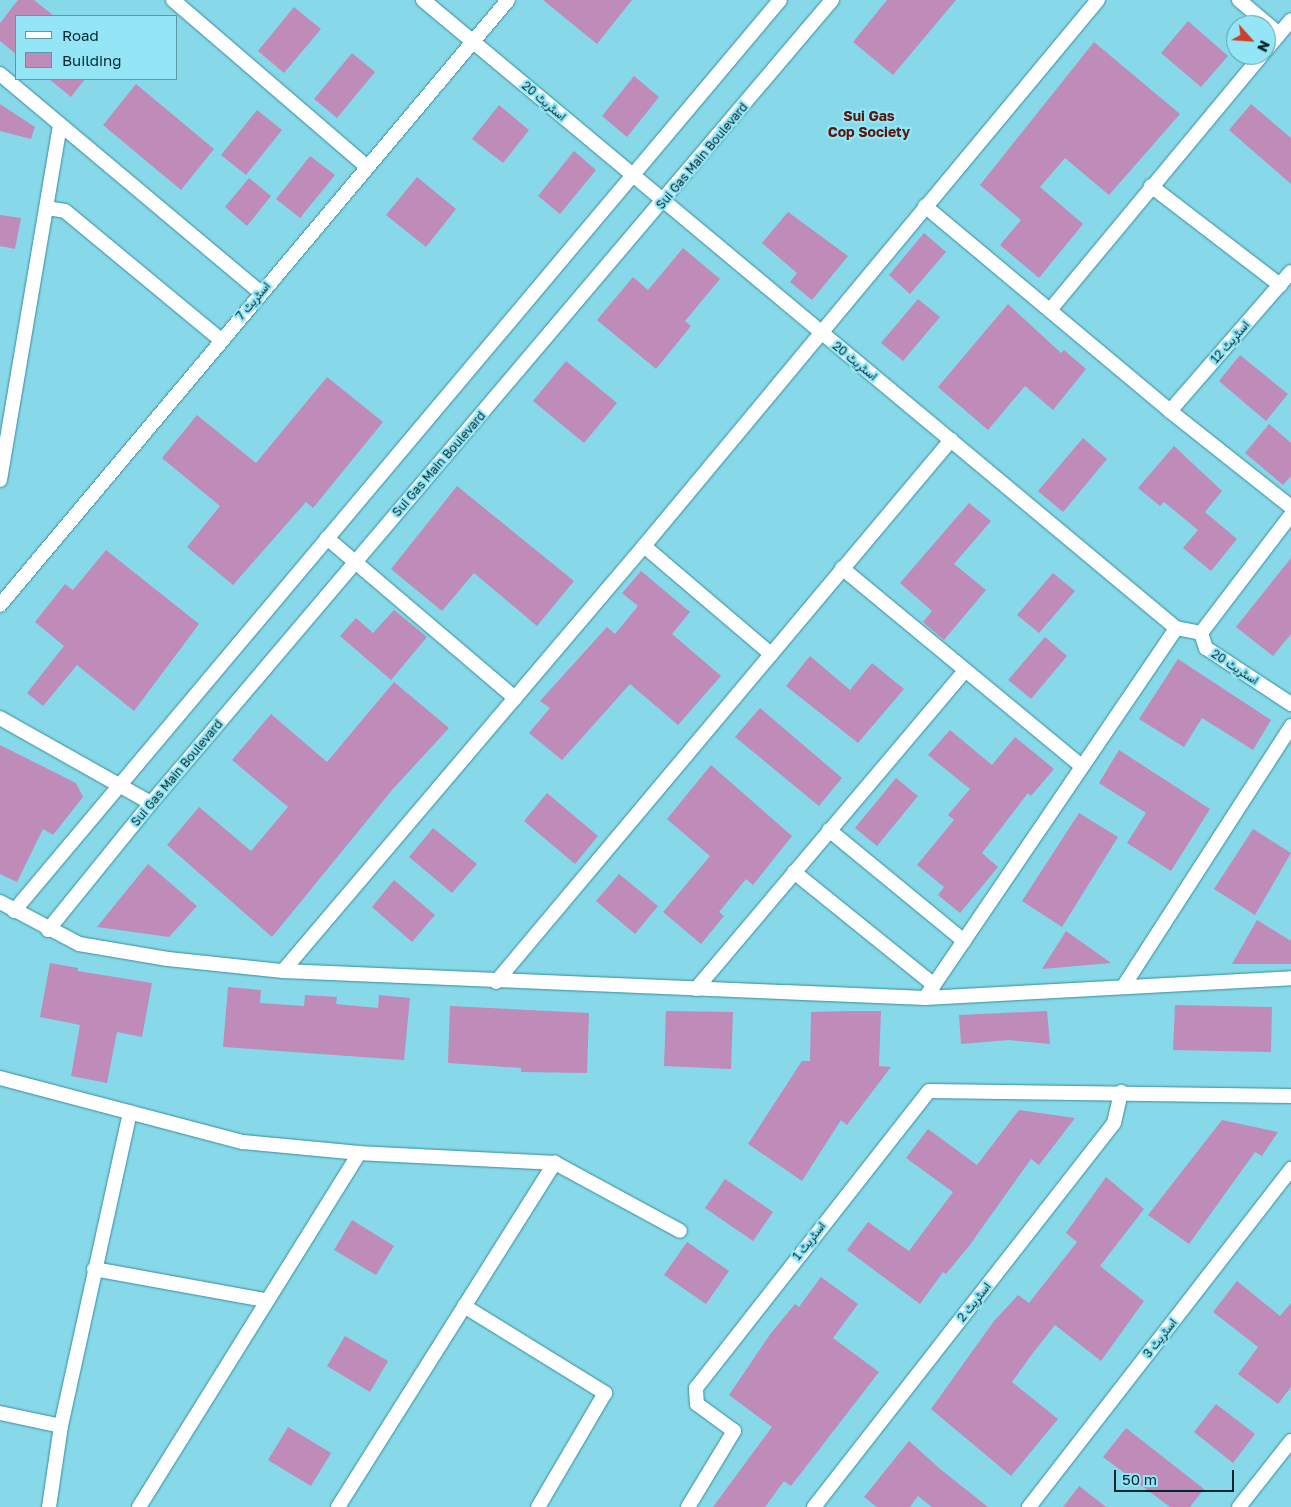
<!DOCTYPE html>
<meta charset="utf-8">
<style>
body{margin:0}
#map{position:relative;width:1291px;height:1507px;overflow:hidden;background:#87d9e9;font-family:"Golos Text",Vazirmatn,sans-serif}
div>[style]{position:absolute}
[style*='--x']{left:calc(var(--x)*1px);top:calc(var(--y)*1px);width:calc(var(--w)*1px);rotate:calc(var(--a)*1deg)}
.building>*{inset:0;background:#bf8bb8}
.roads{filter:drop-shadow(0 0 1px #388c9b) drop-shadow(0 0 1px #388c9b)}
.street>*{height:14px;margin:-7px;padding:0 7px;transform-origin:7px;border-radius:7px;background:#fff}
span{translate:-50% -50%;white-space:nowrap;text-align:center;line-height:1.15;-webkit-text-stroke:4.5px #94e6f6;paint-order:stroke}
.street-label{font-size:12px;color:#02262c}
.neighbourhood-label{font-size:14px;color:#5a170d;font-weight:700}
.legend{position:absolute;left:15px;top:15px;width:162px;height:65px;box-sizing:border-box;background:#94e6f6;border:1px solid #5a99a5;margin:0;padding:6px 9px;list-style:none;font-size:15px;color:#02262c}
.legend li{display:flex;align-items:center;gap:10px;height:25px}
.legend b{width:25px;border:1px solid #5a99a5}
.north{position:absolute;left:1226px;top:15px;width:50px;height:50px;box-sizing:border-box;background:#94e6f6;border:1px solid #5a99a5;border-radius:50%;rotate:116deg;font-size:14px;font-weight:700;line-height:20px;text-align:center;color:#02262c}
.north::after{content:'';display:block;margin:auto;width:18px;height:22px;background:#cb3f2b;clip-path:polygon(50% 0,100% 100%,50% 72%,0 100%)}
.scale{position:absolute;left:1114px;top:1470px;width:120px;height:22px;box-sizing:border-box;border:2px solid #02262c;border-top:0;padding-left:6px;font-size:15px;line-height:18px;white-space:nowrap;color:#02262c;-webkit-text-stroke:4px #94e6f6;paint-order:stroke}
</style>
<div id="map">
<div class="building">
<i style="clip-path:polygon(18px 0,34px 0,54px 16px,16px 16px,16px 54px,0 41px,0 23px)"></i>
<i style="clip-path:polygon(543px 0,632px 0,597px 44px)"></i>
<i style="clip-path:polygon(887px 0,956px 0,893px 75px,853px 42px)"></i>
<i style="clip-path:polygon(294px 7px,321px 29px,284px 73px,258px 51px)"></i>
<i style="clip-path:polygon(1188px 21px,1228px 56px,1201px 87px,1161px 53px)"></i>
<i style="clip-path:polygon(1094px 42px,1180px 114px,1109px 195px,1065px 158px,1040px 187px,1083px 224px,1039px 278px,1000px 245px,1021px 220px,980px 185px)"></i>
<i style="clip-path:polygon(352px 53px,375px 72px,337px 118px,314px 99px)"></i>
<i style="clip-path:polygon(634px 76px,659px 97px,627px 137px,602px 116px)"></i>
<i style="clip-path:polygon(49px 79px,85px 79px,71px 97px)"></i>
<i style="clip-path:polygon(136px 84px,214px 149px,181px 190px,103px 125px)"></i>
<i style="clip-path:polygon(0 104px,35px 127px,31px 139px,0 131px)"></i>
<i style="clip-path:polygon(1251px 104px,1291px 138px,1291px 184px,1229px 130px)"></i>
<i style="clip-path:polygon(499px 105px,529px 130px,503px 163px,472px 139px)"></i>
<i style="clip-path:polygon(257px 110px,282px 130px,246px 175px,221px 155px)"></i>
<i style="clip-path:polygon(574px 151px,596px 170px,560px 214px,538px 196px)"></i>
<i style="clip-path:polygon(310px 156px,335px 175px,300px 218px,276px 199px)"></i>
<i style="clip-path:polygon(417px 177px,456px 209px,426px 247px,386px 215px)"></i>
<i style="clip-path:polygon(249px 178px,271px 196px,247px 226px,225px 207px)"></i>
<i style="clip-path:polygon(788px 212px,848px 256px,812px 300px,790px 282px,797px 273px,762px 243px)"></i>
<i style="clip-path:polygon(0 215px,21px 218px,15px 249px,0 246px)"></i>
<i style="clip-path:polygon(924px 233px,946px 252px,910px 294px,889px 275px)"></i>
<i style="clip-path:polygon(683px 248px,720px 279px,685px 321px,691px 326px,656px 369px,597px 320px,633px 277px,648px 290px)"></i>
<i style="clip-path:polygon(918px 299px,940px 317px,903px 361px,881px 343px)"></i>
<i style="clip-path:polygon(1008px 304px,1061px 353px,1064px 350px,1086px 369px,1053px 410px,1025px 386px,988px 430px,938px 387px)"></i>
<i style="clip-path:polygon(1240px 355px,1288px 394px,1266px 421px,1219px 381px)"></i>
<i style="clip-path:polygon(566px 361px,617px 403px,584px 443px,533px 401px)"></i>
<i style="clip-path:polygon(327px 377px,383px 422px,313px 508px,306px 502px,233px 585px,187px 547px,220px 506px,162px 458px,197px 415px,256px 463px)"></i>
<i style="clip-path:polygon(1269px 424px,1291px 443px,1291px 476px,1283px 485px,1245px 453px)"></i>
<i style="clip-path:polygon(1083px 438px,1107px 459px,1063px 512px,1038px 491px)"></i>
<i style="clip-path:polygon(1174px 446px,1222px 491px,1205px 512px,1237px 539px,1211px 571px,1183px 548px,1198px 530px,1164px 502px,1160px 506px,1138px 488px)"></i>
<i style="clip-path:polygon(457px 486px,574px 581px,537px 626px,474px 573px,442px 611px,391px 569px)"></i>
<i style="clip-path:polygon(969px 503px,991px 521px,954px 564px,986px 590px,944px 640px,923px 622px,932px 611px,900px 583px)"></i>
<i style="clip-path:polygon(106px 550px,199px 624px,134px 711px,77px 665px,43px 706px,27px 693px,64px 646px,35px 622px,65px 584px,73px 590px)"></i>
<i style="clip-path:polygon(1291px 558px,1291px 634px,1273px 656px,1236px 627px)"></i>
<i style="clip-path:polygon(641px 571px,690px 612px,672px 634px,721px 676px,678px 725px,630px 684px,562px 760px,529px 733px,550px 708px,540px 701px,607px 627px,615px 634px,638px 606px,622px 593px)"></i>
<i style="clip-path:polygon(1053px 573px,1075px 591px,1039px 633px,1017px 615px)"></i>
<i style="clip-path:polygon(394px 610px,427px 637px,391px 680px,340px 636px,356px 618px,373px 633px)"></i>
<i style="clip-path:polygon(1045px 637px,1067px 656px,1031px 699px,1008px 680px)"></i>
<i style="clip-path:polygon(810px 656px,850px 690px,872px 663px,904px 689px,858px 743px,786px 686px)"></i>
<i style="clip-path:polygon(1178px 659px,1271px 720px,1253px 750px,1202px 718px,1184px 747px,1139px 719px)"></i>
<i style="clip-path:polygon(394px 682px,449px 728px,392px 790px,272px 937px,167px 845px,199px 807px,251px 851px,288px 807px,232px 760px,271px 714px,327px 762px)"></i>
<i style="clip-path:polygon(760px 708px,842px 778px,819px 806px,735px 737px)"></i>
<i style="clip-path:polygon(950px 730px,992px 765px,1015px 737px,1054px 769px,1031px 796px,1028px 793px,982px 853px,998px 867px,960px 913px,938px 895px,944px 887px,917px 865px,954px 820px,948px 815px,970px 789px,928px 755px)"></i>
<i style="clip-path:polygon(0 745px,76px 783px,83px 797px,53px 835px,43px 829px,17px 882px,0 874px)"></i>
<i style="clip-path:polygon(1119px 750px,1210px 809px,1171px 871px,1127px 843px,1146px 813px,1099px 783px)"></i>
<i style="clip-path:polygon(711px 765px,792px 836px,753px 885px,746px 879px,719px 912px,724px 916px,701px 944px,663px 912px,710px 856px,667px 819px)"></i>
<i style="clip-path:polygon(896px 778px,918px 796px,877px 846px,855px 828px)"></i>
<i style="clip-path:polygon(547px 793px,598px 836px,575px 864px,524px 821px)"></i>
<i style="clip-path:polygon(1079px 813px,1118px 837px,1062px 927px,1022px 901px)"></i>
<i style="clip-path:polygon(433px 828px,477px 864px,452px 893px,409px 857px)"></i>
<i style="clip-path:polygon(1253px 829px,1291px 853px,1255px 915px,1214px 889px)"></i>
<i style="clip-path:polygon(148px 864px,197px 906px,169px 937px,97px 927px)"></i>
<i style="clip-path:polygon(619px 874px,658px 906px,635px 934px,596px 901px)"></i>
<i style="clip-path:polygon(394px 880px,435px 915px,412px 942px,372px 907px)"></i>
<i style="clip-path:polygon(1257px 920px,1291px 941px,1291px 964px,1232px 964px)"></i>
<i style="clip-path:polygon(1066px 931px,1111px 963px,1042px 969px)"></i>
<i style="clip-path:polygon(50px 963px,78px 968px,78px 971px,152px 983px,142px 1037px,117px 1032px,107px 1083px,71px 1076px,80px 1025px,40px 1017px)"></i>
<i style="clip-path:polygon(228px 987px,261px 990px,260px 1003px,304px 1006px,305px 995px,337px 997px,336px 1004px,378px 1008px,379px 995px,410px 998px,404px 1060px,223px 1047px)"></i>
<i style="clip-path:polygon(1175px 1005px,1272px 1007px,1271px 1052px,1173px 1050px)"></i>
<i style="clip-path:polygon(450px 1006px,589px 1013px,587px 1073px,521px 1072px,521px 1068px,448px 1063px)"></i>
<i style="clip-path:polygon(666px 1011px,733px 1012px,731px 1069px,664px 1066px)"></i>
<i style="clip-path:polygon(852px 1011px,881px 1011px,879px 1066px,891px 1067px,847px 1125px,841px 1120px,802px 1181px,748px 1144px,802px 1061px,810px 1061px,811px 1012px)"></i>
<i style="clip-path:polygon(1047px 1011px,1050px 1044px,1009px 1040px,961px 1044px,959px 1015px)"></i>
<i style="clip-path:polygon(1019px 1110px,1075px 1118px,1039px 1165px,1031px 1159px,969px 1246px,946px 1274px,943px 1272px,920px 1304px,847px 1250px,868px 1222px,909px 1251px,953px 1192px,906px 1158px,928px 1129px,977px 1165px)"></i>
<i style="clip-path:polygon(1222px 1120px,1278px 1132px,1262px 1156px,1255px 1152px,1189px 1244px,1148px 1215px)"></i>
<i style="clip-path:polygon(1106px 1177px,1144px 1209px,1100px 1266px,1144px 1301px,1101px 1361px,1055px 1325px,1033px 1353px,1012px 1382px,1058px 1419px,1011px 1476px,931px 1409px,994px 1321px,1018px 1295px,1029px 1303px,1077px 1242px,1066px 1233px)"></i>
<i style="clip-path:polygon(725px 1179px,773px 1212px,753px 1241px,705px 1208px)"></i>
<i style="clip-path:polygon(352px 1220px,394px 1246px,376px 1275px,334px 1250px)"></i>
<i style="clip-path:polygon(687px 1242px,729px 1271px,706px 1304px,664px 1275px)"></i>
<i style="clip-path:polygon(821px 1277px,858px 1304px,833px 1338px,879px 1372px,791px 1486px,784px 1481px,765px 1507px,713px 1507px,772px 1427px,729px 1395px,771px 1333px,795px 1304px,799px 1307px)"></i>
<i style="clip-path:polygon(1237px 1281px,1280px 1316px,1291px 1303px,1291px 1387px,1278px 1404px,1238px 1374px,1258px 1347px,1213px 1312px)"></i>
<i style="clip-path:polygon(345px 1336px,388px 1361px,370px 1392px,327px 1366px)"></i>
<i style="clip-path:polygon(1216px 1404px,1255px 1434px,1233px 1463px,1194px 1432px)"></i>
<i style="clip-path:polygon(288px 1427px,331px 1453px,311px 1486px,268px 1460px)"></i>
<i style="clip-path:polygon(1126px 1428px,1204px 1489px,1190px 1507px,1170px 1507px,1103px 1457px)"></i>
<i style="clip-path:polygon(909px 1441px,940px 1469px,988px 1507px,932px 1507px,918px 1496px,910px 1507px,877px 1507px,864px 1497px)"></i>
<i style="clip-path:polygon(1079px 1486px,1106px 1507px,1063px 1507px)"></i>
</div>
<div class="roads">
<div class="street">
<i style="--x:173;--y:0;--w:255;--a:40.7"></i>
<i style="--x:423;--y:0;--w:981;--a:39.83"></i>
<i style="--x:1176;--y:628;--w:25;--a:11"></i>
<i style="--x:1201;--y:633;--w:16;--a:72"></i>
<i style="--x:1206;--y:648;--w:102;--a:33.4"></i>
<i style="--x:1239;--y:0;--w:52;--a:40.4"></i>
<i style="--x:1266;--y:50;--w:39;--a:-50"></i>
<i style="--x:0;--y:74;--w:339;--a:40"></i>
<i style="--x:1151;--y:186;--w:163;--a:37.5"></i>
<i style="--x:925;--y:206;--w:319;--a:39.9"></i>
<i style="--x:1170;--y:411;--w:154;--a:38.4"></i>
<i style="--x:47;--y:208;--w:18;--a:9"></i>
<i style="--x:65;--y:211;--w:202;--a:39.6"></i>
<i style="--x:1050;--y:310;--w:332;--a:-50.3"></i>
<i style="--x:1170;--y:411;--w:184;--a:-49"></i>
<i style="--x:0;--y:480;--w:359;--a:-80.4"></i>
<i style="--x:327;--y:538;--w:247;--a:40.4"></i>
<i style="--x:644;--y:546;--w:167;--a:40.4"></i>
<i style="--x:842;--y:568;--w:309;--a:39.6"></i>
<i style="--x:0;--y:605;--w:790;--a:-49.98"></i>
<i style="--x:1201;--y:633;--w:148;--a:-52.7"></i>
<i style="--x:0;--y:718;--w:173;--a:29.4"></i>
<i style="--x:829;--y:830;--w:175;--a:39.4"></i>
<i style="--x:794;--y:872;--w:180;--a:38.9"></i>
<i style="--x:0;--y:902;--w:89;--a:28"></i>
<i style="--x:79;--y:944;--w:90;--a:9.6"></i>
<i style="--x:168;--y:959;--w:116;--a:6"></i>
<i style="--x:283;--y:971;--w:643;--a:2.41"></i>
<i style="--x:925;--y:998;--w:367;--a:-3.1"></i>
<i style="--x:14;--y:911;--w:1190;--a:-49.94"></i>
<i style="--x:48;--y:930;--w:164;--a:-51"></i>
<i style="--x:151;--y:803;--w:1053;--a:-49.7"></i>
<i style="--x:283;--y:971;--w:558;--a:-49.66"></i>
<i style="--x:644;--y:546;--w:710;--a:-50.26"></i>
<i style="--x:496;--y:982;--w:708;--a:-49.99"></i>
<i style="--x:1125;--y:984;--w:307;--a:-57.2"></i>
<i style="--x:696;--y:989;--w:415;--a:-49.8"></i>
<i style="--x:925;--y:998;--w:447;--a:-55.8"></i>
<i style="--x:0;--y:1078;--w:251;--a:14.8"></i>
<i style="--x:243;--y:1142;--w:117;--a:5.4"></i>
<i style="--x:359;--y:1153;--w:196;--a:2.9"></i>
<i style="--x:555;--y:1163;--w:142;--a:28.5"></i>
<i style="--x:94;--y:1269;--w:174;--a:10.3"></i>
<i style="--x:464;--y:1306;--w:166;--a:31.7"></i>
<i style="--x:605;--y:1393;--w:132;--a:120.4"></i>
<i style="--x:0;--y:1413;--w:62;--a:12"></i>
<i style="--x:49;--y:1507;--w:82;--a:-81.6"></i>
<i style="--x:61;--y:1426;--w:321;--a:-77.6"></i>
<i style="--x:139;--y:1507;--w:417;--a:-58.1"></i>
<i style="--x:338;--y:1507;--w:407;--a:-57.8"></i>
<i style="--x:688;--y:1507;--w:89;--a:-58.8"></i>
<i style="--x:734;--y:1431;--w:46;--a:-143.9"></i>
<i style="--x:697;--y:1404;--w:16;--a:-94"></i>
<i style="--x:696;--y:1388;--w:377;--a:-51.9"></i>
<i style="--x:929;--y:1091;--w:362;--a:0.8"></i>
<i style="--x:814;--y:1507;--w:487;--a:-52"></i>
<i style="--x:1114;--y:1123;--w:32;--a:-77"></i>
<i style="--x:1029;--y:1507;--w:428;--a:-52.2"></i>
<i style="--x:1239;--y:1507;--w:84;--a:-51.8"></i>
</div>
</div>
<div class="street-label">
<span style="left:544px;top:101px;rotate:40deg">اسٹریٹ 20</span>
<span style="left:702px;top:156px;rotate:-50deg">Sui Gas Main Boulevard</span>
<span style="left:253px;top:301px;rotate:-50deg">اسٹریٹ 7</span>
<span style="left:1230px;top:342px;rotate:-49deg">اسٹریٹ 12</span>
<span style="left:855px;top:361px;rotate:39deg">اسٹریٹ 20</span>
<span style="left:439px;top:464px;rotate:-49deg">Sui Gas Main Boulevard</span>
<span style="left:1235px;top:667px;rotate:33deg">اسٹریٹ 20</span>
<span style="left:177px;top:773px;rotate:-50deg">Sui Gas Main Boulevard</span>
<span style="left:809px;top:1241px;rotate:-52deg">اسٹریٹ 1</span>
<span style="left:974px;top:1302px;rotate:-52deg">اسٹریٹ 2</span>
<span style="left:1160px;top:1338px;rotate:-52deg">اسٹریٹ 3</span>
</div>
<div class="neighbourhood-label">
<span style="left:869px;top:124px">Sui Gas<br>Cop Society</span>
</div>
<ul class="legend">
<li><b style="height:6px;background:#fff"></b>Road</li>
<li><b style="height:14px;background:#bf8bb8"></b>Building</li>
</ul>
<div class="north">N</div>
<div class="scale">50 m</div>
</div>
